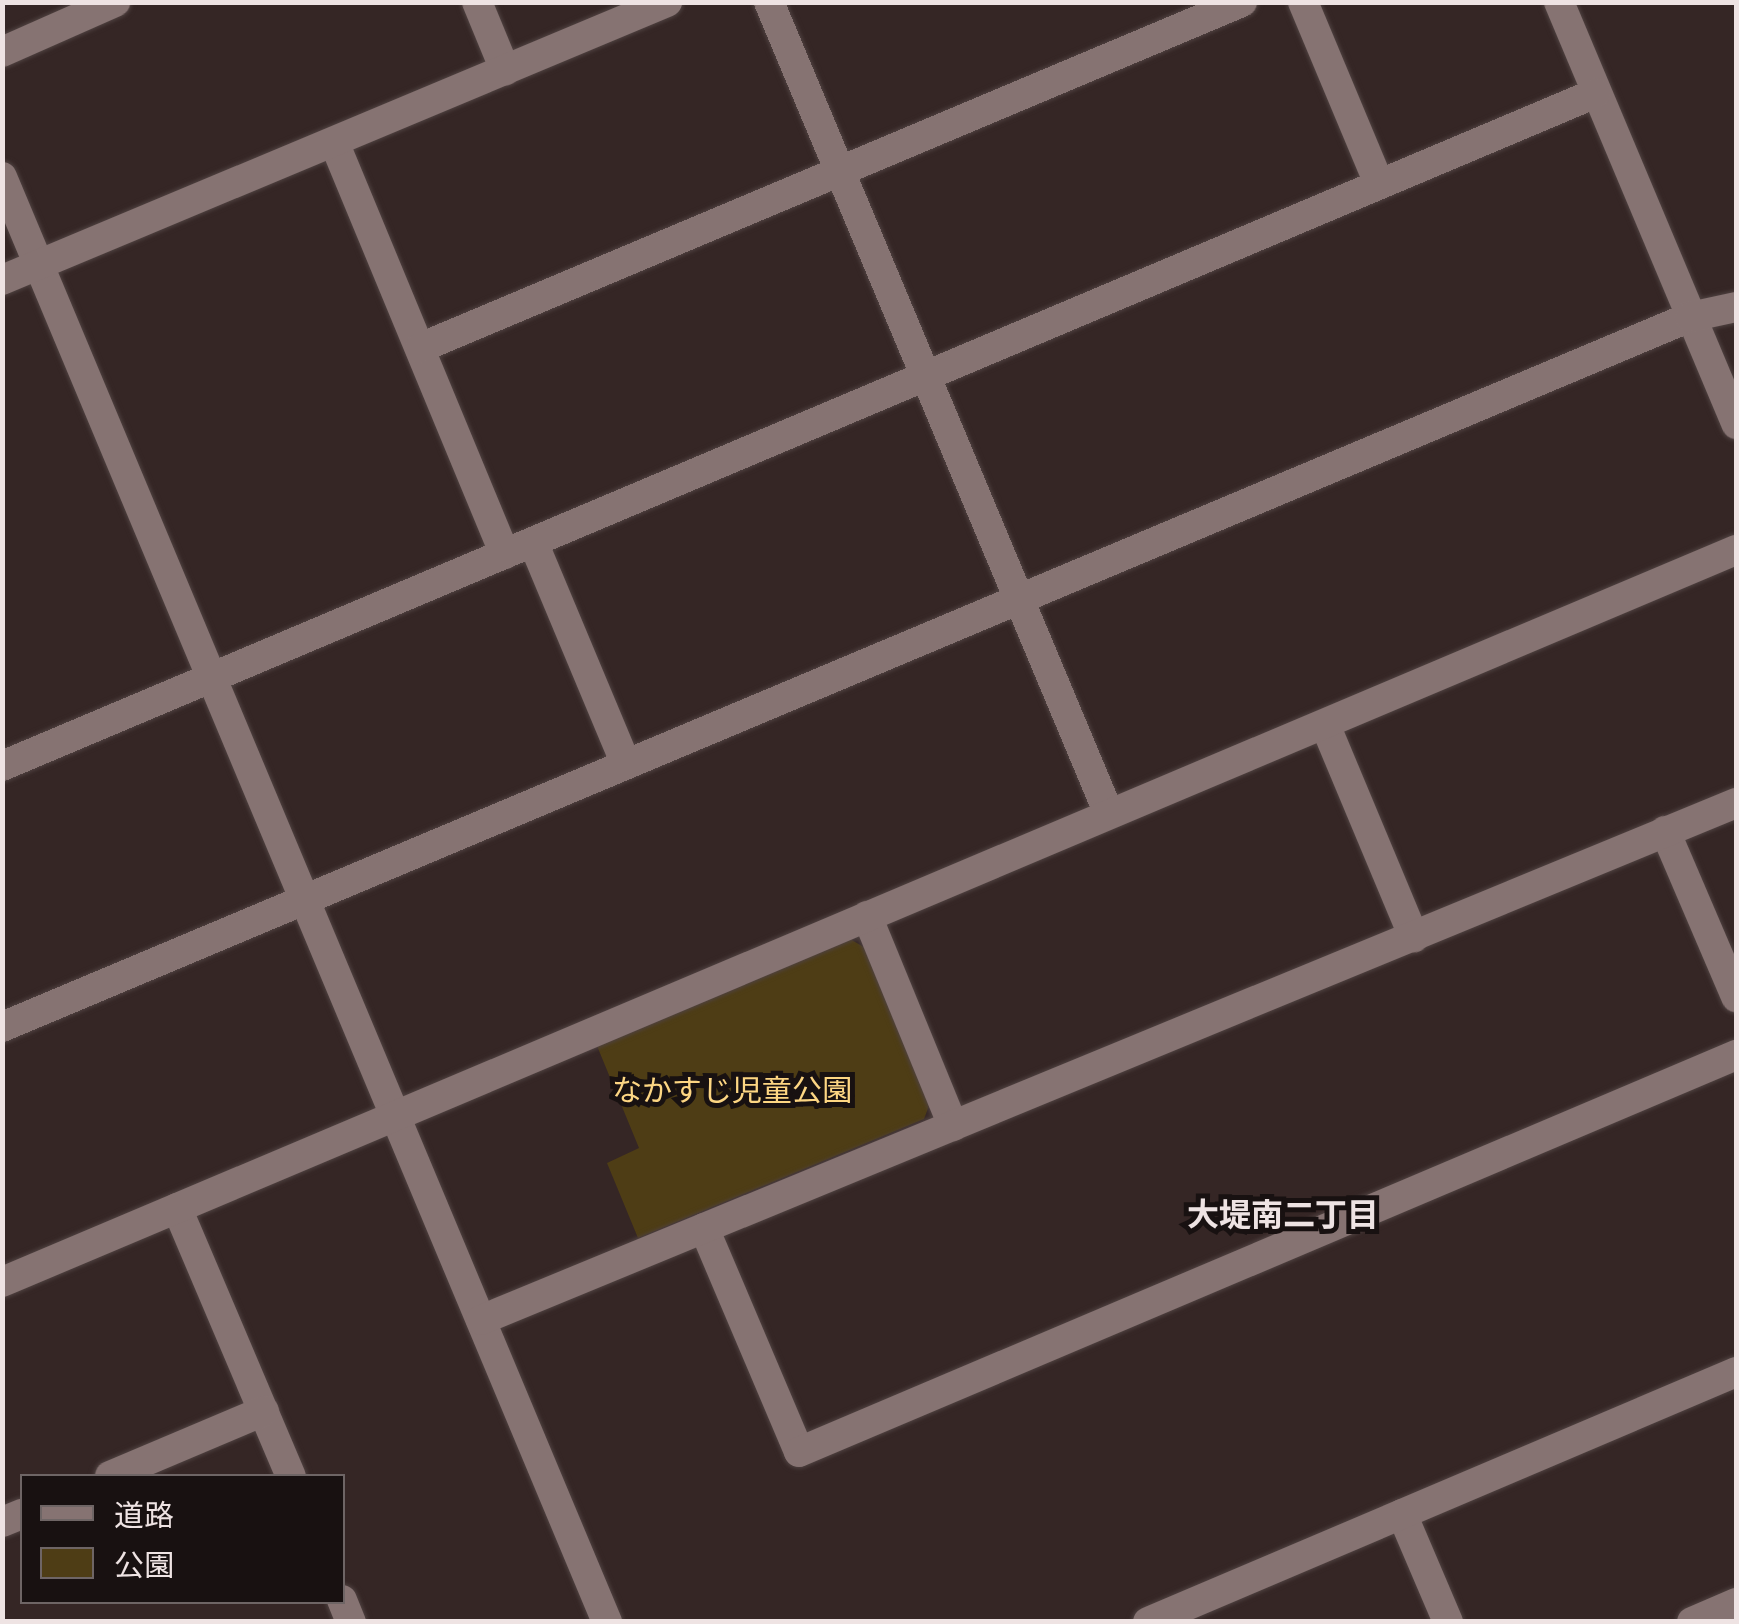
<!DOCTYPE html>
<meta charset="utf-8">
<style>
body{margin:0}
#map{position:relative;width:1739px;height:1624px;overflow:hidden;background:#352625;font-family:Roboto,"Noto Sans JP",sans-serif}
div>[style]{position:absolute}
[style*='--x']{left:calc(var(--x)*1px);top:calc(var(--y)*1px);width:calc(var(--w)*1px);rotate:calc(var(--a)*1deg)}
.green>*{inset:0;background:#4e3d15}
.roads{filter:drop-shadow(0 0 2px #4f4241) drop-shadow(0 0 2px #4f4241)}
.minor>*{height:30px;margin:-15px;padding:0 15px;transform-origin:15px;border-radius:15px;background:#867372}
span{translate:-50% -50%;white-space:nowrap;text-align:center;line-height:1.15;-webkit-text-stroke:10px #181111;paint-order:stroke}
.park-label{font-size:30px;color:#fdd683}
.neighbourhood-label{font-size:32px;color:#eee3e3;font-weight:700}
.frame{position:absolute;inset:0;border:5px solid #eee3e3;pointer-events:none}
.legend{position:absolute;left:20px;top:1474px;width:325px;height:130px;box-sizing:border-box;background:#181111;border:2px solid #6e6565;margin:0;padding:12px 18px;list-style:none;font-size:30px;color:#eee3e3}
.legend li{display:flex;align-items:center;gap:20px;height:50px}
.legend b{width:50px;border:2px solid #6e6565}
</style>
<div id="map">
<div class="green">
<i style="clip-path:polygon(845px 936px,867px 949px,930px 1103px,924px 1119px,638px 1238px,607px 1163px,639px 1148px,595px 1041px)"></i>
</div>
<div class="roads">
<div class="minor">
<i style="--x:477;--y:2;--w:74;--a:67.6"></i>
<i style="--x:769;--y:2;--w:880;--a:67.28"></i>
<i style="--x:1303;--y:2;--w:197;--a:67.3"></i>
<i style="--x:1559;--y:2;--w:458;--a:67.2"></i>
<i style="--x:2;--y:52;--w:124;--a:-23.9"></i>
<i style="--x:334;--y:142;--w:446;--a:67.5"></i>
<i style="--x:2;--y:177;--w:1567;--a:67.28"></i>
<i style="--x:2;--y:280;--w:721;--a:-22.69"></i>
<i style="--x:420;--y:348;--w:892;--a:-22.83"></i>
<i style="--x:533;--y:542;--w:241;--a:67.3"></i>
<i style="--x:1326;--y:727;--w:228;--a:67.3"></i>
<i style="--x:2;--y:766;--w:1730;--a:-22.89"></i>
<i style="--x:1665;--y:831;--w:181;--a:66.8"></i>
<i style="--x:867;--y:916;--w:227;--a:67.7"></i>
<i style="--x:2;--y:1027;--w:1831;--a:-22.81"></i>
<i style="--x:1690;--y:317;--w:47;--a:-12.3"></i>
<i style="--x:177;--y:1208;--w:291;--a:67"></i>
<i style="--x:704;--y:1228;--w:243;--a:67"></i>
<i style="--x:799;--y:1452;--w:1018;--a:-22.96"></i>
<i style="--x:2;--y:1282;--w:1882;--a:-22.89"></i>
<i style="--x:481;--y:1320;--w:1357;--a:-22.39"></i>
<i style="--x:110;--y:1476;--w:167;--a:-22.9"></i>
<i style="--x:1402;--y:1514;--w:117;--a:66.9"></i>
<i style="--x:2;--y:1522;--w:22;--a:-22"></i>
<i style="--x:342;--y:1600;--w:24;--a:68"></i>
<i style="--x:1148;--y:1622;--w:639;--a:-23.03"></i>
<i style="--x:1692;--y:1622;--w:48;--a:-23.4"></i>
</div>
</div>
<div class="park-label">
<span style="left:732px;top:1091px">なかすじ児童公園</span>
</div>
<div class="neighbourhood-label">
<span style="left:1283px;top:1215px">大堤南二丁目</span>
</div>
<div class="frame"></div>
<ul class="legend">
<li><b style="height:12px;background:#867372"></b>道路</li>
<li><b style="height:28px;background:#4e3d15"></b>公園</li>
</ul>
</div>
